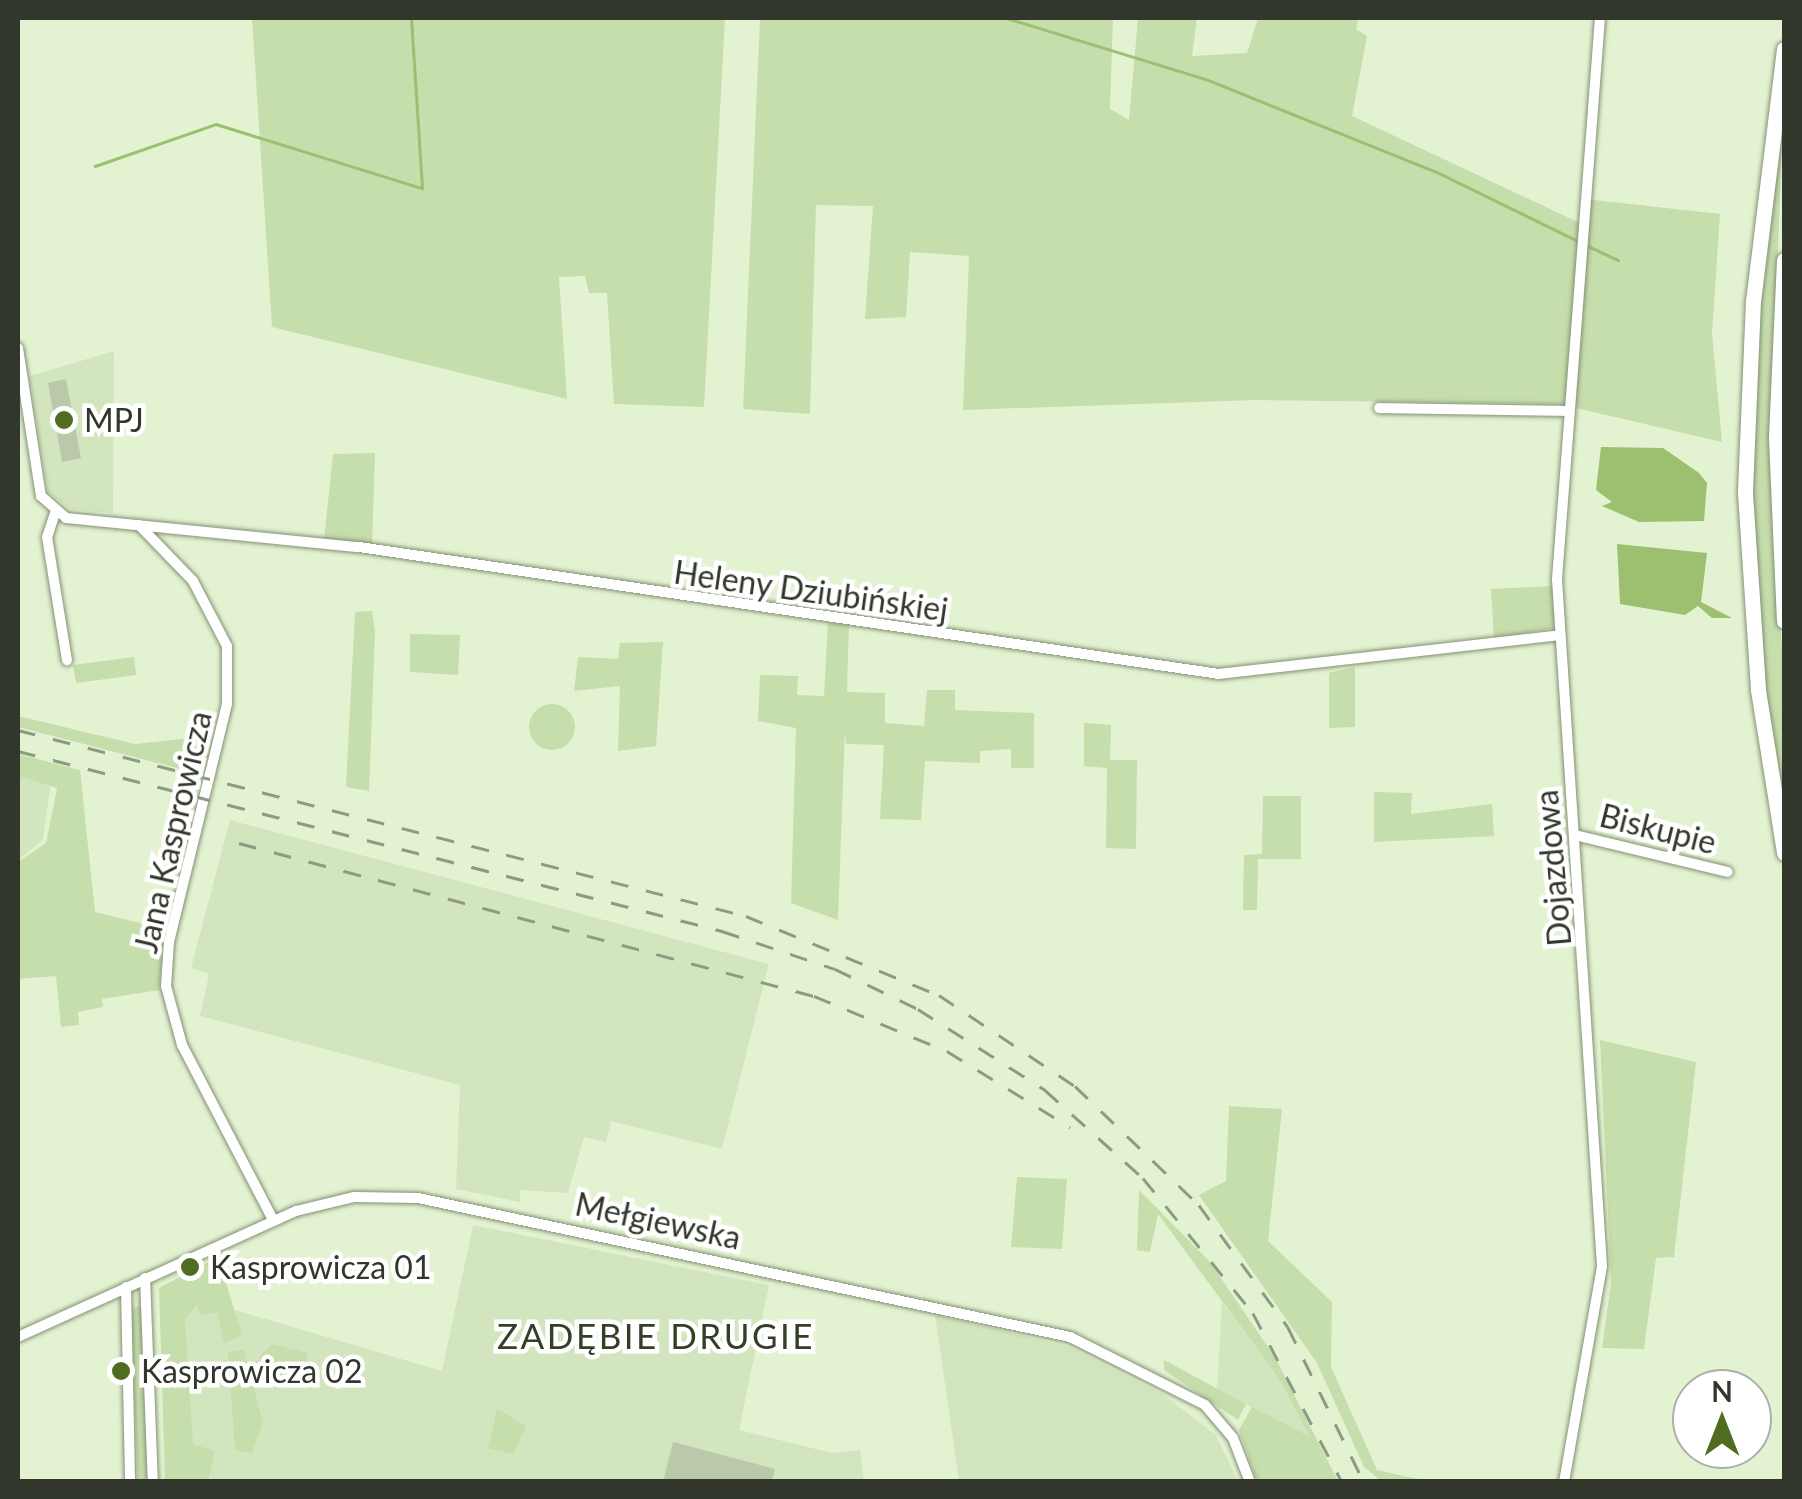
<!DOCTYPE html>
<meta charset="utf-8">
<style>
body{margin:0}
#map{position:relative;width:1802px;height:1499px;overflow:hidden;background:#e3f3d2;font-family:Lato,sans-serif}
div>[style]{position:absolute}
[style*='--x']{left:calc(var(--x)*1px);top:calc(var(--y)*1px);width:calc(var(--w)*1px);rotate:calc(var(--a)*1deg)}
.built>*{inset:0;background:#d3e5bf}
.green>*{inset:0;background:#c6ddac}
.round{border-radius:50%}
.water>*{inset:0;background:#9cbf70}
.stream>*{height:2.5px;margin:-1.25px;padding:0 1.25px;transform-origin:1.25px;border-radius:1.25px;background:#9cbf70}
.building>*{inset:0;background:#bac9aa}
.roads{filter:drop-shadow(0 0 2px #839073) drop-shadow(0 0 2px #839073)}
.minor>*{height:10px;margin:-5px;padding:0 5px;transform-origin:5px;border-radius:5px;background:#fff}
.highway>*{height:15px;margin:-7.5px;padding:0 7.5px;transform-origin:7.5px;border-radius:7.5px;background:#fff}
.rail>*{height:2.5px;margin-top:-1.25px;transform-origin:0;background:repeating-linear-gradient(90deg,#8f9a83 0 18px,transparent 0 36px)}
.dots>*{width:28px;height:28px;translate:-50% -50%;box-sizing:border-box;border:5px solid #fff;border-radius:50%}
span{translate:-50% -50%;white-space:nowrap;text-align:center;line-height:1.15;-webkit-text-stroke:9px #fff;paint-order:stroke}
.poi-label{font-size:32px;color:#31372a}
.left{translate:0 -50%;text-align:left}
.street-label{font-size:32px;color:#31372a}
.neighbourhood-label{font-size:35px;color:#344025;letter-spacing:2.5px}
.frame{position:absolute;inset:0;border:20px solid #31372a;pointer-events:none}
.north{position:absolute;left:1672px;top:1369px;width:100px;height:100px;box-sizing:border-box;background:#fff;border:2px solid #adafaa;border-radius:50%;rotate:0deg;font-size:28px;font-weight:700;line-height:40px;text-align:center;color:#31372a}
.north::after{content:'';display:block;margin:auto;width:35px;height:45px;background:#4f6c20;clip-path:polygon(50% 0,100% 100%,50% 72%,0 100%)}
</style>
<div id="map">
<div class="built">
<i style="clip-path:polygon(114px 351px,113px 513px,71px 509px,48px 492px,30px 376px)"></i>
<i style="clip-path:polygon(18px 773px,51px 782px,43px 840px,18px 860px)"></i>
<i style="clip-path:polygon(230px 820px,769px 964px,722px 1149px,611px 1121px,606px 1142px,584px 1137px,568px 1193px,520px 1190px,520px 1202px,456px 1189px,460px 1085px,200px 1016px,209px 974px,191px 968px)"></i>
<i style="clip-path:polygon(473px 1225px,769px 1285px,739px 1430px,832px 1453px,860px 1450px,864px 1481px,186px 1481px,174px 1292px,442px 1371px)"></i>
<i style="clip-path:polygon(1222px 1302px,1280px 1380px,1312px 1439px,1217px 1389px)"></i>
<i style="clip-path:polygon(935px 1315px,1069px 1347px,1164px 1395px,1216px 1435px,1238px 1481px,959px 1481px)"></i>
</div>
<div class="green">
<i style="clip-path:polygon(252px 18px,725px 18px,704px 407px,614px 404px,607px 293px,589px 293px,585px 276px,559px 277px,567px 399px,272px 327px)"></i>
<i style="clip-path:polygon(760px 18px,1113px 18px,1110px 109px,1129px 120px,1138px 18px,1197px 18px,1192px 56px,1247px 53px,1258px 18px,1359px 18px,1356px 29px,1367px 36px,1352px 116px,1582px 224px,1585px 199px,1720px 214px,1712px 334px,1722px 442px,1559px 404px,1255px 400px,963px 410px,969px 256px,910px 252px,906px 317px,865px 319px,873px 206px,816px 205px,810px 414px,743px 409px)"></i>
<i style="clip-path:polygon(1784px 86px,1770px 473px,1784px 676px,1784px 823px,1762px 673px,1752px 521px,1756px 338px)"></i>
<i style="clip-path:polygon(375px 453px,372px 546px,324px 540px,333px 454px)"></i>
<i style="clip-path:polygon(1553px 586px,1554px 628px,1494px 638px,1491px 589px)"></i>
<i style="clip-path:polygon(372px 611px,375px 632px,369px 791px,346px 787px,355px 612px)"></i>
<i style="clip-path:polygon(828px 623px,849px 623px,847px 692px,885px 693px,885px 723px,924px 726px,927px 690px,955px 690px,955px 710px,1034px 713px,1034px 768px,1011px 768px,1011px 749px,980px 751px,980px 763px,925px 761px,921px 820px,880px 819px,884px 745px,846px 744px,845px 730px,838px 920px,791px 903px,796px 728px,758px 721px,760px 675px,798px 676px,797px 695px,824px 696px)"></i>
<i style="clip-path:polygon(410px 634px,460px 635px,458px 675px,410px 672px)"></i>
<i style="clip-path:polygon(663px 642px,656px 746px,618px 751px,620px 686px,574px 691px,578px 657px,618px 659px,620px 643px)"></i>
<i style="clip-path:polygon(134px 657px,136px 675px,76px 683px,73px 665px)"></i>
<i style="clip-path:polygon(1355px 667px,1355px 727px,1329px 728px,1329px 673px)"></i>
<i class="round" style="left:529px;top:704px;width:46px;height:46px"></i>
<i style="clip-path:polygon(18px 716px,135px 744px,210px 736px,214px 742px,204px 775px,18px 727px)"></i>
<i style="clip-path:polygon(1084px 723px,1111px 725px,1110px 760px,1137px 760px,1136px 849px,1106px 848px,1107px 768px,1084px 766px)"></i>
<i style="clip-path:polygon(18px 754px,80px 770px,95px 912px,161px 928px,164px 937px,159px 990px,102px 999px,103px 1007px,78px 1012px,79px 1025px,61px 1027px,56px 976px,18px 979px,18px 862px,46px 843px,57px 788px,18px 776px)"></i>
<i style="clip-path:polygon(1374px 792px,1412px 793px,1411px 814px,1492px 804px,1494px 836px,1374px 842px)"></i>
<i style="clip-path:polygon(1263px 796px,1301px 796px,1301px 859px,1258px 859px,1257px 910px,1243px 910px,1244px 855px,1262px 854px)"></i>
<i style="clip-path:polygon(1600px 1040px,1696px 1062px,1674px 1257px,1656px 1258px,1644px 1349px,1602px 1348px,1611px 1283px)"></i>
<i style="clip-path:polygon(1229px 1106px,1282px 1109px,1268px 1241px,1332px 1302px,1331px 1367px,1377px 1470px,1427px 1481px,1381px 1481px,1364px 1467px,1317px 1363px,1199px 1195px,1226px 1181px)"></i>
<i style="clip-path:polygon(1017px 1177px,1067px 1179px,1062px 1249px,1011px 1247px)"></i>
<i style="clip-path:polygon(1139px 1190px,1210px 1262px,1276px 1359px,1338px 1481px,1257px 1481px,1239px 1430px,1252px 1407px,1310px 1437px,1280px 1380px,1158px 1214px,1150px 1252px,1137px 1250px)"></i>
<i style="clip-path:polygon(218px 1257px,242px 1335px,224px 1343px,217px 1312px,200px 1315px,197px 1305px,185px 1319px,193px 1444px,215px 1451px,208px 1481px,165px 1481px,159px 1288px)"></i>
<i style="clip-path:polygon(143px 1304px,149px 1481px,138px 1481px,131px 1310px)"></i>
<i style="clip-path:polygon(273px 1344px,307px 1353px,305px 1384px,264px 1373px,259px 1356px)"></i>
<i style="clip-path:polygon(244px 1350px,263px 1423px,252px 1453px,235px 1450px,228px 1352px)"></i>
<i style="clip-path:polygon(1164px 1360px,1246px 1404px,1238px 1420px,1164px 1370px)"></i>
<i style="clip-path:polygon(497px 1409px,526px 1426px,513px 1454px,488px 1448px)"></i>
</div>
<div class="water">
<i style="clip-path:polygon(1601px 447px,1663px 448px,1699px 473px,1707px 483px,1704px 521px,1639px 522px,1602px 506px,1612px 502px,1596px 490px)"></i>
<i style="clip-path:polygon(1617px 544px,1707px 553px,1701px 602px,1732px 618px,1712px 618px,1698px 606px,1685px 615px,1620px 604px)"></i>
</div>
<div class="stream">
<i style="--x:1007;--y:18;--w:210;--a:17.1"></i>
<i style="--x:1208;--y:80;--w:247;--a:21.9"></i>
<i style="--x:1437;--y:172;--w:159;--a:26.1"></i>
<i style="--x:95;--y:166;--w:128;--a:-19.1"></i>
<i style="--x:216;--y:124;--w:216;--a:17.3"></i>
<i style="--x:422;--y:188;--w:170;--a:-93.7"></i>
<i style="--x:1588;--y:246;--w:33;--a:25"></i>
</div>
<div class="building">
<i style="clip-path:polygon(66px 379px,81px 458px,62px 462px,48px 383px)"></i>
<i style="clip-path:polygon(673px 1442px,775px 1469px,772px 1482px,663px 1482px)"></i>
</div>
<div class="roads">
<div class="minor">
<i style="--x:18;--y:348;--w:150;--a:81.2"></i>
<i style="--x:41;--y:496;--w:33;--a:41"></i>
<i style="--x:66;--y:518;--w:294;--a:5.7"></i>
<i style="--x:359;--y:547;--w:869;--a:8.4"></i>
<i style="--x:1219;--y:674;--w:343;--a:-6.5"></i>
<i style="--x:1379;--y:408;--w:187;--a:0.9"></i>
<i style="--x:55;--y:513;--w:25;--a:108"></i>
<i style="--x:47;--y:537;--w:125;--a:80.8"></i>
<i style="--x:139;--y:525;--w:78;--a:46"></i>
<i style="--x:193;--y:581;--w:73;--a:62.4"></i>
<i style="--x:227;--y:646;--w:58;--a:90"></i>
<i style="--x:227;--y:704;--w:245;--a:103.7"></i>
<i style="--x:169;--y:942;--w:44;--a:93.9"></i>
<i style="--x:166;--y:986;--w:61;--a:74.8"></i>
<i style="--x:182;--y:1045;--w:197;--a:62.5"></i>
<i style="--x:1575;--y:835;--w:157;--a:13.6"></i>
<i style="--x:145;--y:1278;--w:204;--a:87.8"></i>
<i style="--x:126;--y:1287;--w:195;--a:88.8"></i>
<i style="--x:18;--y:1337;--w:305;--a:-24.4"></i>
<i style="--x:296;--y:1211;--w:60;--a:-13.6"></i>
<i style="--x:354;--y:1197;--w:64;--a:0.9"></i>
<i style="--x:418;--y:1198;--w:667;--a:12.03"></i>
<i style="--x:1070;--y:1337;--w:151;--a:26.7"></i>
<i style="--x:1205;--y:1405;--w:43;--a:49.7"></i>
<i style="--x:1233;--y:1438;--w:47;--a:68.9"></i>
<i style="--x:1564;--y:1482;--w:219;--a:-80"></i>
<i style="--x:1602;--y:1266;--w:688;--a:-93.75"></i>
<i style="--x:1557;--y:579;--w:563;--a:-85.62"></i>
</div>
<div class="highway">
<i style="--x:1784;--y:49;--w:253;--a:97"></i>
<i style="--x:1753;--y:300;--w:193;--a:92.4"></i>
<i style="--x:1745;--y:493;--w:197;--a:86.2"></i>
<i style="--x:1758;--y:690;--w:165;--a:80.9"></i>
<i style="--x:1784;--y:260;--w:178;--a:92.6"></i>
<i style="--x:1776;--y:438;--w:183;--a:87.5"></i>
</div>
</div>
<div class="rail">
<i style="--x:18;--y:730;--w:751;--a:14.33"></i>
<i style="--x:746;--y:916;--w:209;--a:22.3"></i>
<i style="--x:939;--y:995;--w:164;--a:33.8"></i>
<i style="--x:1075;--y:1086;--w:172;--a:43.8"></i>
<i style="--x:1199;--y:1205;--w:151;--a:53.9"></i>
<i style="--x:1288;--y:1327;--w:173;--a:63.9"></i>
<i style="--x:18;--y:751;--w:727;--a:14.34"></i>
<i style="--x:722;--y:931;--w:119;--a:18.6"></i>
<i style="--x:835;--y:969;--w:92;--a:25.7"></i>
<i style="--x:918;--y:1009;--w:151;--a:32.5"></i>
<i style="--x:1045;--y:1090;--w:132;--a:41.9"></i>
<i style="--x:1143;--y:1178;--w:174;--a:50.8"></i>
<i style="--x:1253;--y:1313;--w:191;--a:62.2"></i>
<i style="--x:239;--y:843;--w:595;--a:14.9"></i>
<i style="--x:814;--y:996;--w:144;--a:22.5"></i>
<i style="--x:947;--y:1051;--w:145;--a:31.7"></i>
</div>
<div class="dots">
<i style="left:64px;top:420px;background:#4f6c20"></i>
<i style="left:190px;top:1267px;background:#4f6c20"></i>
<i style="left:121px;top:1371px;background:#4f6c20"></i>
</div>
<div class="poi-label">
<span class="left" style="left:84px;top:420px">MPJ</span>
<span class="left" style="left:210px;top:1267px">Kasprowicza 01</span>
<span class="left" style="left:141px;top:1371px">Kasprowicza 02</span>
</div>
<div class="street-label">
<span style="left:811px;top:591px;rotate:8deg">Heleny Dziubińskiej</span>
<span style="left:1658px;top:829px;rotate:14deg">Biskupie</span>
<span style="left:173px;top:832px;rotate:-77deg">Jana Kasprowicza</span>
<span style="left:1553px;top:868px;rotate:-95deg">Dojazdowa</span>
<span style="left:658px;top:1221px;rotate:12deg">Mełgiewska</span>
</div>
<div class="neighbourhood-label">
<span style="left:656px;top:1335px">ZADĘBIE DRUGIE</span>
</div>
<div class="frame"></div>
<div class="north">N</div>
</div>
